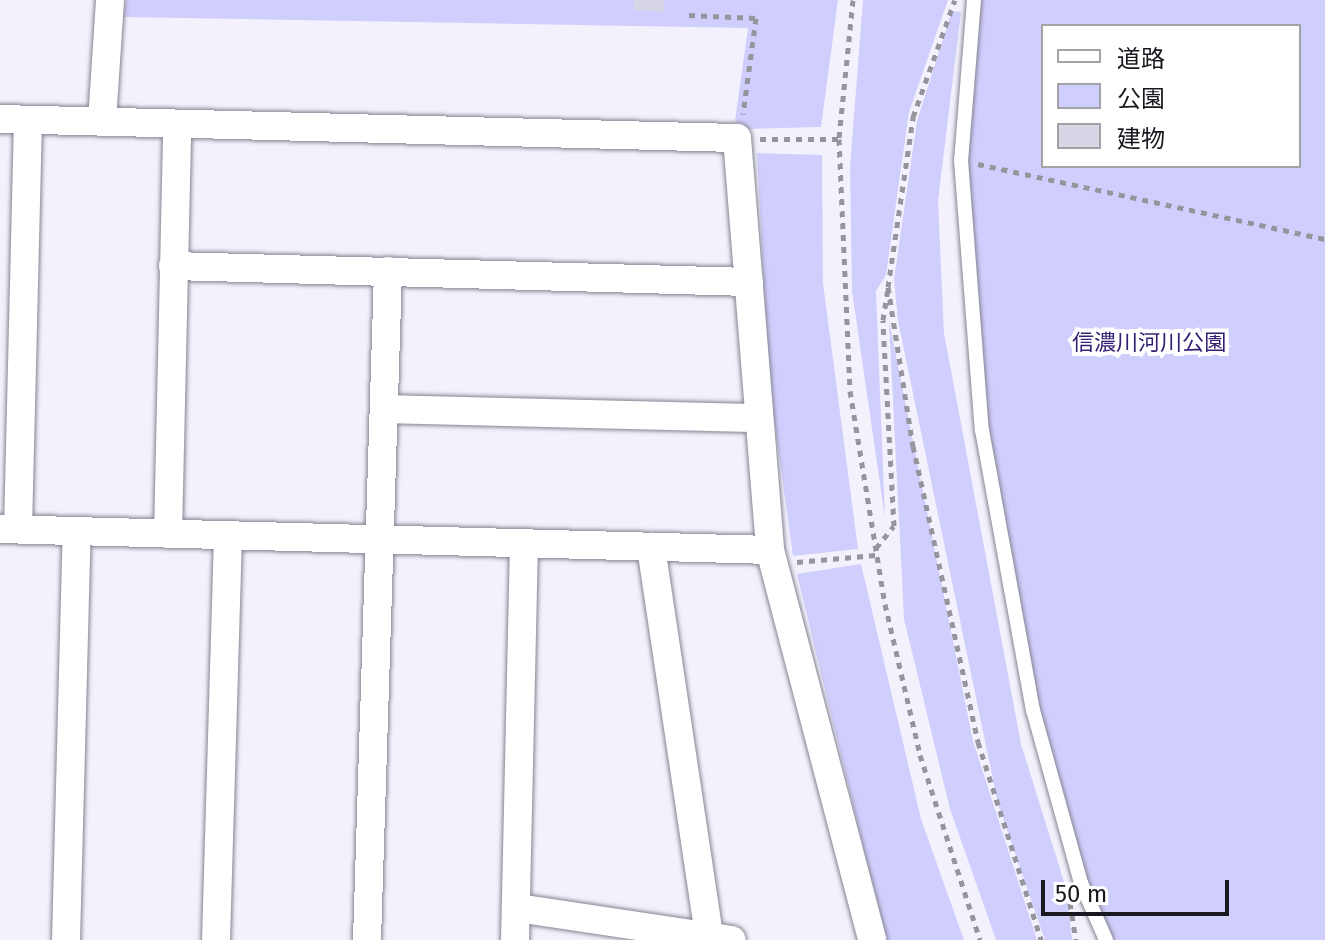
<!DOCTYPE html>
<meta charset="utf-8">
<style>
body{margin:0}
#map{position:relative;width:1325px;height:940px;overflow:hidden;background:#f3f2fc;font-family:"Fira Sans","Noto Sans JP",sans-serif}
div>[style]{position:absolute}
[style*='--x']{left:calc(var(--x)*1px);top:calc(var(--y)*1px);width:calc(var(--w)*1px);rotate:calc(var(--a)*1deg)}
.green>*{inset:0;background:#d0cefd}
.building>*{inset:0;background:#d6d6e6}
.path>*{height:5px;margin-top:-2.5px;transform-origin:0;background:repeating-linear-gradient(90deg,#96959d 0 6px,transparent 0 12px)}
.roads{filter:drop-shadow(0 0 2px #858493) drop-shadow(0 0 2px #858493)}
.service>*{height:14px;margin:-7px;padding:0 7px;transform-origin:7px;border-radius:7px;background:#fff}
.minor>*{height:28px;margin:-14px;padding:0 14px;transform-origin:14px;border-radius:14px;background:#fff}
span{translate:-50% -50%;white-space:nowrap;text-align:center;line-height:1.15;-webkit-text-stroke:8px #fff;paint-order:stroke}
.park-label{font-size:22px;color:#331e73}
.legend{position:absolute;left:1041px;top:24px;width:260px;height:144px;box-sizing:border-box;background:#fff;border:2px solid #a3a3a5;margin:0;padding:10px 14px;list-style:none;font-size:24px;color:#19181e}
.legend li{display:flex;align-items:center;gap:16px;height:40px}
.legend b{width:40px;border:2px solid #a3a3a5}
.scale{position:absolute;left:1041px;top:880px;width:188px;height:36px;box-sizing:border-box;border:4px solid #19181e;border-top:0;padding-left:10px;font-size:24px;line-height:28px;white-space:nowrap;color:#19181e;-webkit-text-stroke:6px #fff;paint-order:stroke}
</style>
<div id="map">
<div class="green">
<i style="clip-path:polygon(126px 0,838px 0,821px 127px,746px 129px,735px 121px,748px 28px,124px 17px)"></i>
<i style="clip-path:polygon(863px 0,948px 0,909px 112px,886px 275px,876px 291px,885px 518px,852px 291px,850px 167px)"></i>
<i style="clip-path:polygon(evenodd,974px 0,1325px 0,1325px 940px,1106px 940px,1055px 795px,982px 430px,961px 160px,974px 0,1043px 26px,1299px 26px,1299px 166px,1043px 166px,1043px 26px)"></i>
<i style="clip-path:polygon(952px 11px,961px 12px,938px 201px,944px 333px,1021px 744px,1066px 888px,1072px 940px,1045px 940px,998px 804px,898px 321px,894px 279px,917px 121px)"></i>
<i style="clip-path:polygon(757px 153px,822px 155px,823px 283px,858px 549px,793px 556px,769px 382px)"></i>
<i style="clip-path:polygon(889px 321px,973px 741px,1037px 940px,996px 940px,950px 809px,904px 619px)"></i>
<i style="clip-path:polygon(861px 564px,921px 819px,964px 940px,886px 940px,797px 574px)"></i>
</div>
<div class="building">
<i style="clip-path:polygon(634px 0,664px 0,663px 12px,634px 10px)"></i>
</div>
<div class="path">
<i style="--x:853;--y:0;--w:140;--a:95.8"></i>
<i style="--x:839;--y:139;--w:252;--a:87.5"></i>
<i style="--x:850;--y:391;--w:216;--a:80.7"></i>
<i style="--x:885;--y:604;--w:155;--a:76.9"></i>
<i style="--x:920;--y:755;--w:194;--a:72"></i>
<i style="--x:689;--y:15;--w:67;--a:2.6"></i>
<i style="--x:756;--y:18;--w:97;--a:97.7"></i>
<i style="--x:760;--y:139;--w:79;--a:0"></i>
<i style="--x:978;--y:164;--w:355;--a:12.2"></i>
<i style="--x:888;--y:287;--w:172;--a:-81.6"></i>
<i style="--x:913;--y:117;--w:124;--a:-70.3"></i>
<i style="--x:876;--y:548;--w:28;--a:-51"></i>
<i style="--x:894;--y:526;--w:206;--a:-93.1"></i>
<i style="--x:883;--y:320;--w:33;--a:-81"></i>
<i style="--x:888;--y:287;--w:161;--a:81.1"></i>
<i style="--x:913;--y:446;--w:303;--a:77.6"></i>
<i style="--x:978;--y:742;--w:208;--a:72.3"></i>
<i style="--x:797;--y:562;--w:79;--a:-5.1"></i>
<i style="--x:1070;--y:903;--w:37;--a:81"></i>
</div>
<div class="roads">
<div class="service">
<i style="--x:974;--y:0;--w:161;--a:94.6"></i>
<i style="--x:961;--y:160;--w:271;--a:85.6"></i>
<i style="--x:982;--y:430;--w:285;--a:79.7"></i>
<i style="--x:1033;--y:710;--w:180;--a:74.5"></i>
<i style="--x:1081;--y:883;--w:62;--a:66.3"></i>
</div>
<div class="minor">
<i style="--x:0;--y:119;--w:737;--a:1.48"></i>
<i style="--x:737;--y:138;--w:413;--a:85.4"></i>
<i style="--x:770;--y:550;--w:403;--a:75.3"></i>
<i style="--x:102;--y:121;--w:121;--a:-86.2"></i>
<i style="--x:173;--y:266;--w:576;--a:1.59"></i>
<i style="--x:385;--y:409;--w:374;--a:1.4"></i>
<i style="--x:0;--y:529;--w:770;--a:1.56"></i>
<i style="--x:18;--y:529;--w:409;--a:-88.6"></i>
<i style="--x:168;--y:534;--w:410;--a:-88.7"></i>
<i style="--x:651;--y:547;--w:393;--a:81.5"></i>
<i style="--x:517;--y:908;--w:217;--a:8.5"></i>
<i style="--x:66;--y:940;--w:409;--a:-88.5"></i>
<i style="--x:216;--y:940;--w:405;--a:-88.3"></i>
<i style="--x:367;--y:940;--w:669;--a:-88.2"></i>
<i style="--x:515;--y:940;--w:396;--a:-88.7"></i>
</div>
</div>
<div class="park-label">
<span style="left:1149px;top:343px">信濃川河川公園</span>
</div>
<ul class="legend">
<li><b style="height:10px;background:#fff"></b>道路</li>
<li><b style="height:22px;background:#d0cefd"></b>公園</li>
<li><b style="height:22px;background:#d6d6e6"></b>建物</li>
</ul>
<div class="scale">50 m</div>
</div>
